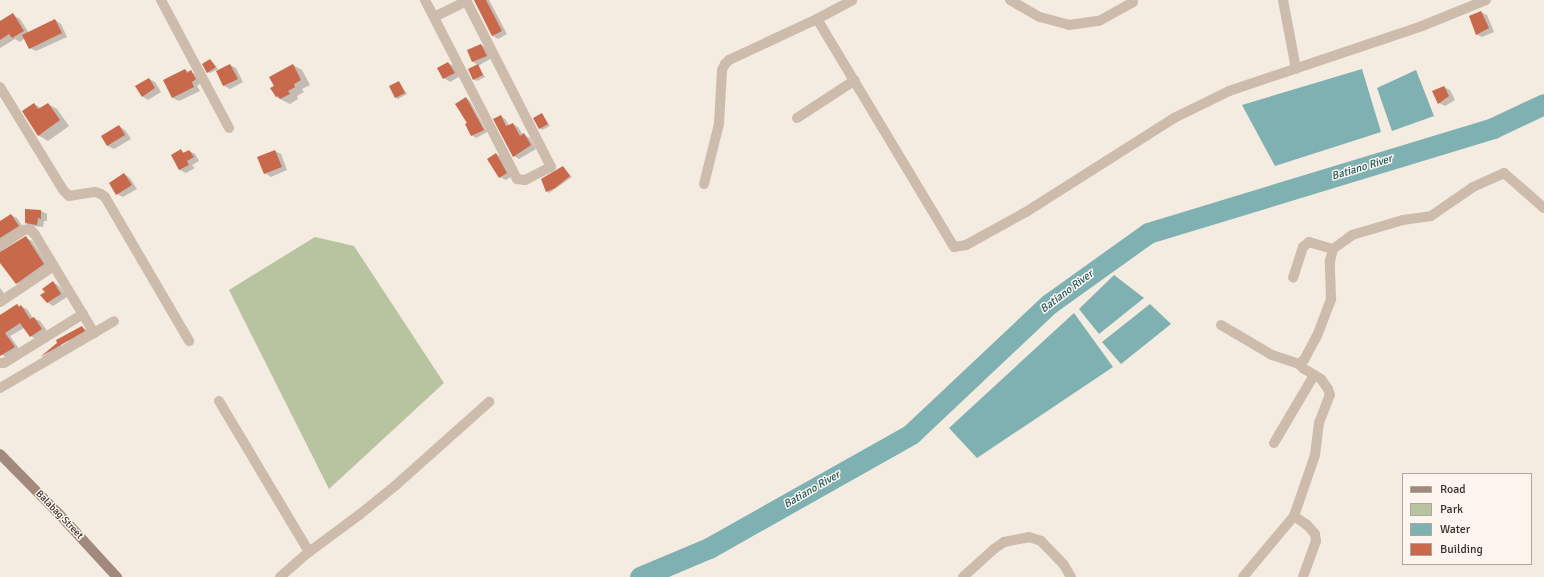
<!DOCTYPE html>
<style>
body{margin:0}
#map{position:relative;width:1544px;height:577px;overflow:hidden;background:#f4ebe1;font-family:Signika,sans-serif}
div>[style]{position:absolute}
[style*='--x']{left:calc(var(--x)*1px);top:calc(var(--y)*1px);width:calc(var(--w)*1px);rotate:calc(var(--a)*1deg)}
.green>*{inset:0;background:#b8c4a0}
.water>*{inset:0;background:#7fb0b2}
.shadow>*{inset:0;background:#0003}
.river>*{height:21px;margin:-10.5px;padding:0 10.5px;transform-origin:10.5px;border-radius:10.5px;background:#7fb0b2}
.building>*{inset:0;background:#c8694b}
.street>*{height:10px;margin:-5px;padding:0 5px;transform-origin:5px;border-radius:5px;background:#cdbbac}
.secondary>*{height:10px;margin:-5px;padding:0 5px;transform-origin:5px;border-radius:5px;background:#a18a7d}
span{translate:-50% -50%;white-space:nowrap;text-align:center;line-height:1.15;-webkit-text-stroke:3px #fbf5ee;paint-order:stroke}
.street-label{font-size:10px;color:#3b302b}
.water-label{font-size:11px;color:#1f5a5e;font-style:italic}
.legend{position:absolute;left:1402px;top:473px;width:130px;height:92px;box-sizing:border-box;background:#fbf5ee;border:1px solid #aea6a0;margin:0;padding:5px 7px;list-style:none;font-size:12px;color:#3b302b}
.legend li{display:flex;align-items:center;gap:8px;height:20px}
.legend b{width:20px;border:1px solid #aea6a0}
</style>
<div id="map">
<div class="green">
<i style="clip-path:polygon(315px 237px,354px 246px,444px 383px,329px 489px,229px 290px)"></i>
</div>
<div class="water">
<i style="clip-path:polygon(1362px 69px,1381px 132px,1275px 166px,1242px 105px)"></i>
<i style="clip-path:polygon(1416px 70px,1434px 116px,1392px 131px,1377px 88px)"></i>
<i style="clip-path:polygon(1114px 275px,1144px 298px,1099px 334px,1079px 309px)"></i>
<i style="clip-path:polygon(1150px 304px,1171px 324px,1121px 364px,1102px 342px)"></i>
<i style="clip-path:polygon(1074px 313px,1113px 367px,977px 458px,949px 428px)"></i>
</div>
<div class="shadow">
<i style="clip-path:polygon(474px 0,489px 0,507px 34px,498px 39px,493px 36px)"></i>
<i style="clip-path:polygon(1481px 12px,1487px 15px,1494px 32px,1482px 37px,1476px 34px,1470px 16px)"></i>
<i style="clip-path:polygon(13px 15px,20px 19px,29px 33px,55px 20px,61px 24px,67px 37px,36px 51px,30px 48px,25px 38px,20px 42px,15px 39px,0 48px,0 23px)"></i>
<i style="clip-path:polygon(481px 45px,487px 48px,492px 58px,478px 66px,485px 77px,477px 81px,474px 79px,469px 69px,478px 65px,473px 62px,468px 51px)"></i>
<i style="clip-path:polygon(210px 60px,218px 69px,210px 73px,208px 72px)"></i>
<i style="clip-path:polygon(448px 63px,454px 66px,460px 76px,450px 82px,444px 78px)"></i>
<i style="clip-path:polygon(230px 65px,236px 68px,243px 82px,230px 89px,224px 86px)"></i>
<i style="clip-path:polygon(293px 65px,302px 70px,310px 85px,302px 89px,304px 92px,297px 96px,298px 99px,290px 104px,276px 97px,275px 86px)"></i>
<i style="clip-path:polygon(185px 70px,197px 75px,201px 83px,197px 86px,200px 91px,179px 101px,173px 98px,164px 81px)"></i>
<i style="clip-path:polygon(149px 79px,155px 82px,161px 92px,148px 100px,142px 96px)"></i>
<i style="clip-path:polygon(399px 82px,407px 94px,398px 99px,395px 97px)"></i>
<i style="clip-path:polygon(1444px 87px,1450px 90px,1455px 100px,1445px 106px,1439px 103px)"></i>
<i style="clip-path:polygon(466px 98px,470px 101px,487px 132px,476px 138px,472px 135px)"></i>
<i style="clip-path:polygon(34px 104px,41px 108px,48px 104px,57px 109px,69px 126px,48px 141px,38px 135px)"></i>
<i style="clip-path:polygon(542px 115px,550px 126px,542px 130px,540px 128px)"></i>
<i style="clip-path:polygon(501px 116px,506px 120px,509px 126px,513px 124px,518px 127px,523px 135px,530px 138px,536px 149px,519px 159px,514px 156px)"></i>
<i style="clip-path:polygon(119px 126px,125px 130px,131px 139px,114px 149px,108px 146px,103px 137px)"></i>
<i style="clip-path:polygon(181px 151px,186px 153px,189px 151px,195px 154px,199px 161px,192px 165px,195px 168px,186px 173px,180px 170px,172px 156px)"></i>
<i style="clip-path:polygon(275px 151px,281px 154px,287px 170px,271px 177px,265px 173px)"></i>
<i style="clip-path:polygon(496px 154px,502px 157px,512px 176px,506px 180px,500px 177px)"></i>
<i style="clip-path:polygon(563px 167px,572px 177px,549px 193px,547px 191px)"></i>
<i style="clip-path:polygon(124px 174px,130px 178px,137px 189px,123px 197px,117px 194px)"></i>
<i style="clip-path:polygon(41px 211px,47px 214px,47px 221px,44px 221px,43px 227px,32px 226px,26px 223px)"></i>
<i style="clip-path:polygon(11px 215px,17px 218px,24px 229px,0 248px,0 222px)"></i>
<i style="clip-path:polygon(26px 238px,32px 241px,49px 267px,23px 286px,17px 283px,0 262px,0 252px)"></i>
<i style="clip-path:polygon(53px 282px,59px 286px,67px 297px,53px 306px,47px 302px,46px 292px)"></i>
<i style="clip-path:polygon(0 288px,6px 296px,0 301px)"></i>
<i style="clip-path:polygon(17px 305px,27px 309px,33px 318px,40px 321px,48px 332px,37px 340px,31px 336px,24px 328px,10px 336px,20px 350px,8px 359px,0 353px,0 317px)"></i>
<i style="clip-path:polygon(evenodd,82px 327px,88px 331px,47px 360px,42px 357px,82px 327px,68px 340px,69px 341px,61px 346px,61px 343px,68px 340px)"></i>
</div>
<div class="river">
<i style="--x:640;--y:577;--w:75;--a:-22.8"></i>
<i style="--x:709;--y:548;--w:232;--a:-29.4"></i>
<i style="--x:911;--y:434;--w:190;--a:-43.3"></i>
<i style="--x:1049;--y:304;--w:122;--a:-35.6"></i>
<i style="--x:1148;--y:233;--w:361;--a:-16.9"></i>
<i style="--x:1493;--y:128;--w:56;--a:-25.2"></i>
</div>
<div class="building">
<i style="clip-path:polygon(474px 0,486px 0,502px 31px,492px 36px)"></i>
<i style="clip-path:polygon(1481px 11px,1489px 28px,1476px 35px,1469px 16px)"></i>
<i style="clip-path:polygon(13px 13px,24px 31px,12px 38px,9px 34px,0 40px,0 21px)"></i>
<i style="clip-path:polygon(55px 19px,62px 33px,29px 49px,22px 35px)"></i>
<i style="clip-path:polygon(481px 44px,487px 56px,472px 62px,467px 50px)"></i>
<i style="clip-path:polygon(210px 59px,216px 67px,207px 73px,202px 64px)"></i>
<i style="clip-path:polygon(448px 62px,455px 73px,443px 79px,437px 68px)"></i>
<i style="clip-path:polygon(230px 64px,238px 79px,223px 86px,216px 71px)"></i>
<i style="clip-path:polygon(293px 64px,301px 80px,294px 84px,295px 87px,288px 91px,290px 94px,280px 99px,278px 96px,276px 97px,270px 88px,274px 86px,269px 77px)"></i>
<i style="clip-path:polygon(478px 64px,483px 75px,473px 80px,468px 69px)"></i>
<i style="clip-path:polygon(185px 69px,187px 73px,191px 70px,196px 79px,192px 82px,194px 87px,172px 98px,163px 80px)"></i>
<i style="clip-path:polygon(149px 78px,155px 88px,142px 97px,135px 86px)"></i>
<i style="clip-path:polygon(399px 81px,405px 93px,395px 98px,389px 86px)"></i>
<i style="clip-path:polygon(1444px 86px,1449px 96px,1438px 104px,1432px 91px)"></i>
<i style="clip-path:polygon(466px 97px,484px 130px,471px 136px,465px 124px,467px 123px,455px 104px)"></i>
<i style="clip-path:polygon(34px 103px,38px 109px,48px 103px,60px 120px,38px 136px,22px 111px)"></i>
<i style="clip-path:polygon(542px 113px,548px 124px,539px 129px,533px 118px)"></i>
<i style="clip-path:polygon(501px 115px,506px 126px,513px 123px,520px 136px,524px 133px,531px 145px,513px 157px,493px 119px)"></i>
<i style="clip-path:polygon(119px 125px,125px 135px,107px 146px,101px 136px)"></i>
<i style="clip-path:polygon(181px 149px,183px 153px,189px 150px,194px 157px,187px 161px,189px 165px,179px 170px,171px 155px)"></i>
<i style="clip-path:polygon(275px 150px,282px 167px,264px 174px,257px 157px)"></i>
<i style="clip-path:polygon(496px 153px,507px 173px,499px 178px,487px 159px)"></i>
<i style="clip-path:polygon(563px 166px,570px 176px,555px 188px,546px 192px,541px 179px)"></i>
<i style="clip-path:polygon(124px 173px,132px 185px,116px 195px,109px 183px)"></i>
<i style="clip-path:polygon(25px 209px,41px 210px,41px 219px,38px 218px,37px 225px,25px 223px)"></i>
<i style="clip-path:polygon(11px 214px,19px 226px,0 238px,0 221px)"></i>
<i style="clip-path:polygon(26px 236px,44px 264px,16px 284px,0 263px,0 252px)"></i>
<i style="clip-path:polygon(53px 281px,61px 294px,47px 303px,40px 295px,45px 292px,42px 289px)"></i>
<i style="clip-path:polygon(17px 304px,19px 307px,21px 305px,30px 319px,34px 317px,42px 329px,30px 337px,20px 323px,5px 333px,15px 347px,0 356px,0 315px)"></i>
<i style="clip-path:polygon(82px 326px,85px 331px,40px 357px,57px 343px,56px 340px)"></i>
</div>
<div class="street">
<i style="--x:161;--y:0;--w:145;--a:62"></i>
<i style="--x:425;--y:0;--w:201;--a:62.8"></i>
<i style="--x:517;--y:179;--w:8;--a:7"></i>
<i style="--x:525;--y:180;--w:29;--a:-27"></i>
<i style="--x:551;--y:167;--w:187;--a:-117"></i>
<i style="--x:1010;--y:0;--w:34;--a:30"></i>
<i style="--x:1040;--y:17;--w:30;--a:15"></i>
<i style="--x:1069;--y:25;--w:30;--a:-8"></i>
<i style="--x:1099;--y:21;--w:39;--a:-29"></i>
<i style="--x:1283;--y:0;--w:70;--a:79.3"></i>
<i style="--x:434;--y:17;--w:37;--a:-26"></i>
<i style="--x:817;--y:19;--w:266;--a:59"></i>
<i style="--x:954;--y:247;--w:12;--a:-9"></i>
<i style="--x:966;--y:245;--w:68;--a:-28.8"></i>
<i style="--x:1026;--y:212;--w:175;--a:-32.4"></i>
<i style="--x:1174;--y:118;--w:61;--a:-26.1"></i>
<i style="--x:1229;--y:91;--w:204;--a:-18.6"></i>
<i style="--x:1422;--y:26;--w:69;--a:-22.1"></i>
<i style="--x:0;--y:87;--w:121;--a:58.5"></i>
<i style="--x:63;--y:190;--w:8;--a:45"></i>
<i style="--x:69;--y:196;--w:26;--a:-9"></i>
<i style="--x:95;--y:192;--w:6;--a:18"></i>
<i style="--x:101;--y:194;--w:5;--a:37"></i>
<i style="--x:105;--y:197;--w:167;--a:59.7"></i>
<i style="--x:797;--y:118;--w:69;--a:-33.2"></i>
<i style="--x:704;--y:184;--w:62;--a:-76"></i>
<i style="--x:719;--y:124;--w:54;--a:-86.8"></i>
<i style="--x:722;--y:70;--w:7;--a:-63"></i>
<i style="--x:725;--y:64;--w:6;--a:-45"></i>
<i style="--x:729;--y:60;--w:97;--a:-25"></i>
<i style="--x:817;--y:19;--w:40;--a:-28"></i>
<i style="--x:0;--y:246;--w:29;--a:-34"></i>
<i style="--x:24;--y:230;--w:5;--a:-11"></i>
<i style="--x:29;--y:229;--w:6;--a:39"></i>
<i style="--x:34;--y:233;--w:117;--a:59"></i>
<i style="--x:1333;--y:249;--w:24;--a:-36"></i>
<i style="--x:1352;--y:235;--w:53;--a:-16.4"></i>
<i style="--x:1403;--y:220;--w:28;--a:-8"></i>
<i style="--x:1431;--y:216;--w:51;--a:-34.6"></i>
<i style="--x:1473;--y:187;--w:34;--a:-24"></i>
<i style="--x:1504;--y:173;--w:53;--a:41.2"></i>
<i style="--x:0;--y:302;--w:65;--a:-33.7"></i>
<i style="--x:1221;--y:325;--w:59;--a:30.5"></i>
<i style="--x:1272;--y:355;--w:28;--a:18"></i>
<i style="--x:0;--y:363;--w:4;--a:0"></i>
<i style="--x:4;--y:363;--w:93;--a:-31.8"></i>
<i style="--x:0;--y:388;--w:132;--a:-30.4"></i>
<i style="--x:219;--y:401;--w:176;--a:59.2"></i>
<i style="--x:1274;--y:443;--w:79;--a:-59.5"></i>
<i style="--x:1294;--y:516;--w:16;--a:35"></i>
<i style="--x:1307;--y:525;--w:12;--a:48"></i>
<i style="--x:1315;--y:534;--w:7;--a:82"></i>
<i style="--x:1316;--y:541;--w:38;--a:110"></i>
<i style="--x:280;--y:577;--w:38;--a:-41"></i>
<i style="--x:309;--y:552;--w:62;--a:-36.5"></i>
<i style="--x:359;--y:515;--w:48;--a:-39"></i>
<i style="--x:396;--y:485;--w:125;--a:-41.7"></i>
<i style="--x:963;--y:577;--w:42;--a:-42.1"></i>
<i style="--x:994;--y:549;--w:12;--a:-35"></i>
<i style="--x:1004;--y:542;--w:25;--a:-11"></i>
<i style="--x:1029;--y:537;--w:13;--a:18"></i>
<i style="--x:1041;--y:541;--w:33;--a:46"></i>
<i style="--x:1064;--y:565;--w:14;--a:60"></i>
<i style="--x:1243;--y:577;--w:80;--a:-50.1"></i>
<i style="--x:1294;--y:516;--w:65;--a:-71"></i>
<i style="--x:1315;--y:455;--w:32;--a:-83"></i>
<i style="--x:1319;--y:423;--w:30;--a:-69"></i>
<i style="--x:1330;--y:395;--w:6;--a:-108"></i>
<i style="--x:1328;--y:389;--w:12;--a:-125"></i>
<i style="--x:1321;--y:379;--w:21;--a:-149"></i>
<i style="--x:1303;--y:368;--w:6;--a:-135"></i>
<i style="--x:1299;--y:364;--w:6;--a:-39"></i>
<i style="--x:1304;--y:360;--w:27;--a:-62"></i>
<i style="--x:1317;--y:336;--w:40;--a:-69"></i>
<i style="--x:1331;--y:299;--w:38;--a:-92"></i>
<i style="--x:1330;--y:261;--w:12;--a:-76"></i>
<i style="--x:1333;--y:249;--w:25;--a:-164"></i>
<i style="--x:1309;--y:242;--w:8;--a:140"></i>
<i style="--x:1303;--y:247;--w:32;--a:108"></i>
</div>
<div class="secondary">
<i style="--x:0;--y:454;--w:84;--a:45.5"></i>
<i style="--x:59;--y:514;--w:86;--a:47.4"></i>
</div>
<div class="street-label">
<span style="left:59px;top:515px;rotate:46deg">Balabag Street</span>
</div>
<div class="water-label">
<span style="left:1362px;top:168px;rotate:-17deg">Batiano River</span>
<span style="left:1067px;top:292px;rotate:-37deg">Batiano River</span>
<span style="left:812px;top:490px;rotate:-30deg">Batiano River</span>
</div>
<ul class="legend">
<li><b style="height:5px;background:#a18a7d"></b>Road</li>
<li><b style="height:11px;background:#b8c4a0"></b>Park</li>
<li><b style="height:11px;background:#7fb0b2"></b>Water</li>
<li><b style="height:11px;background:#c8694b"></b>Building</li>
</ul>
</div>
